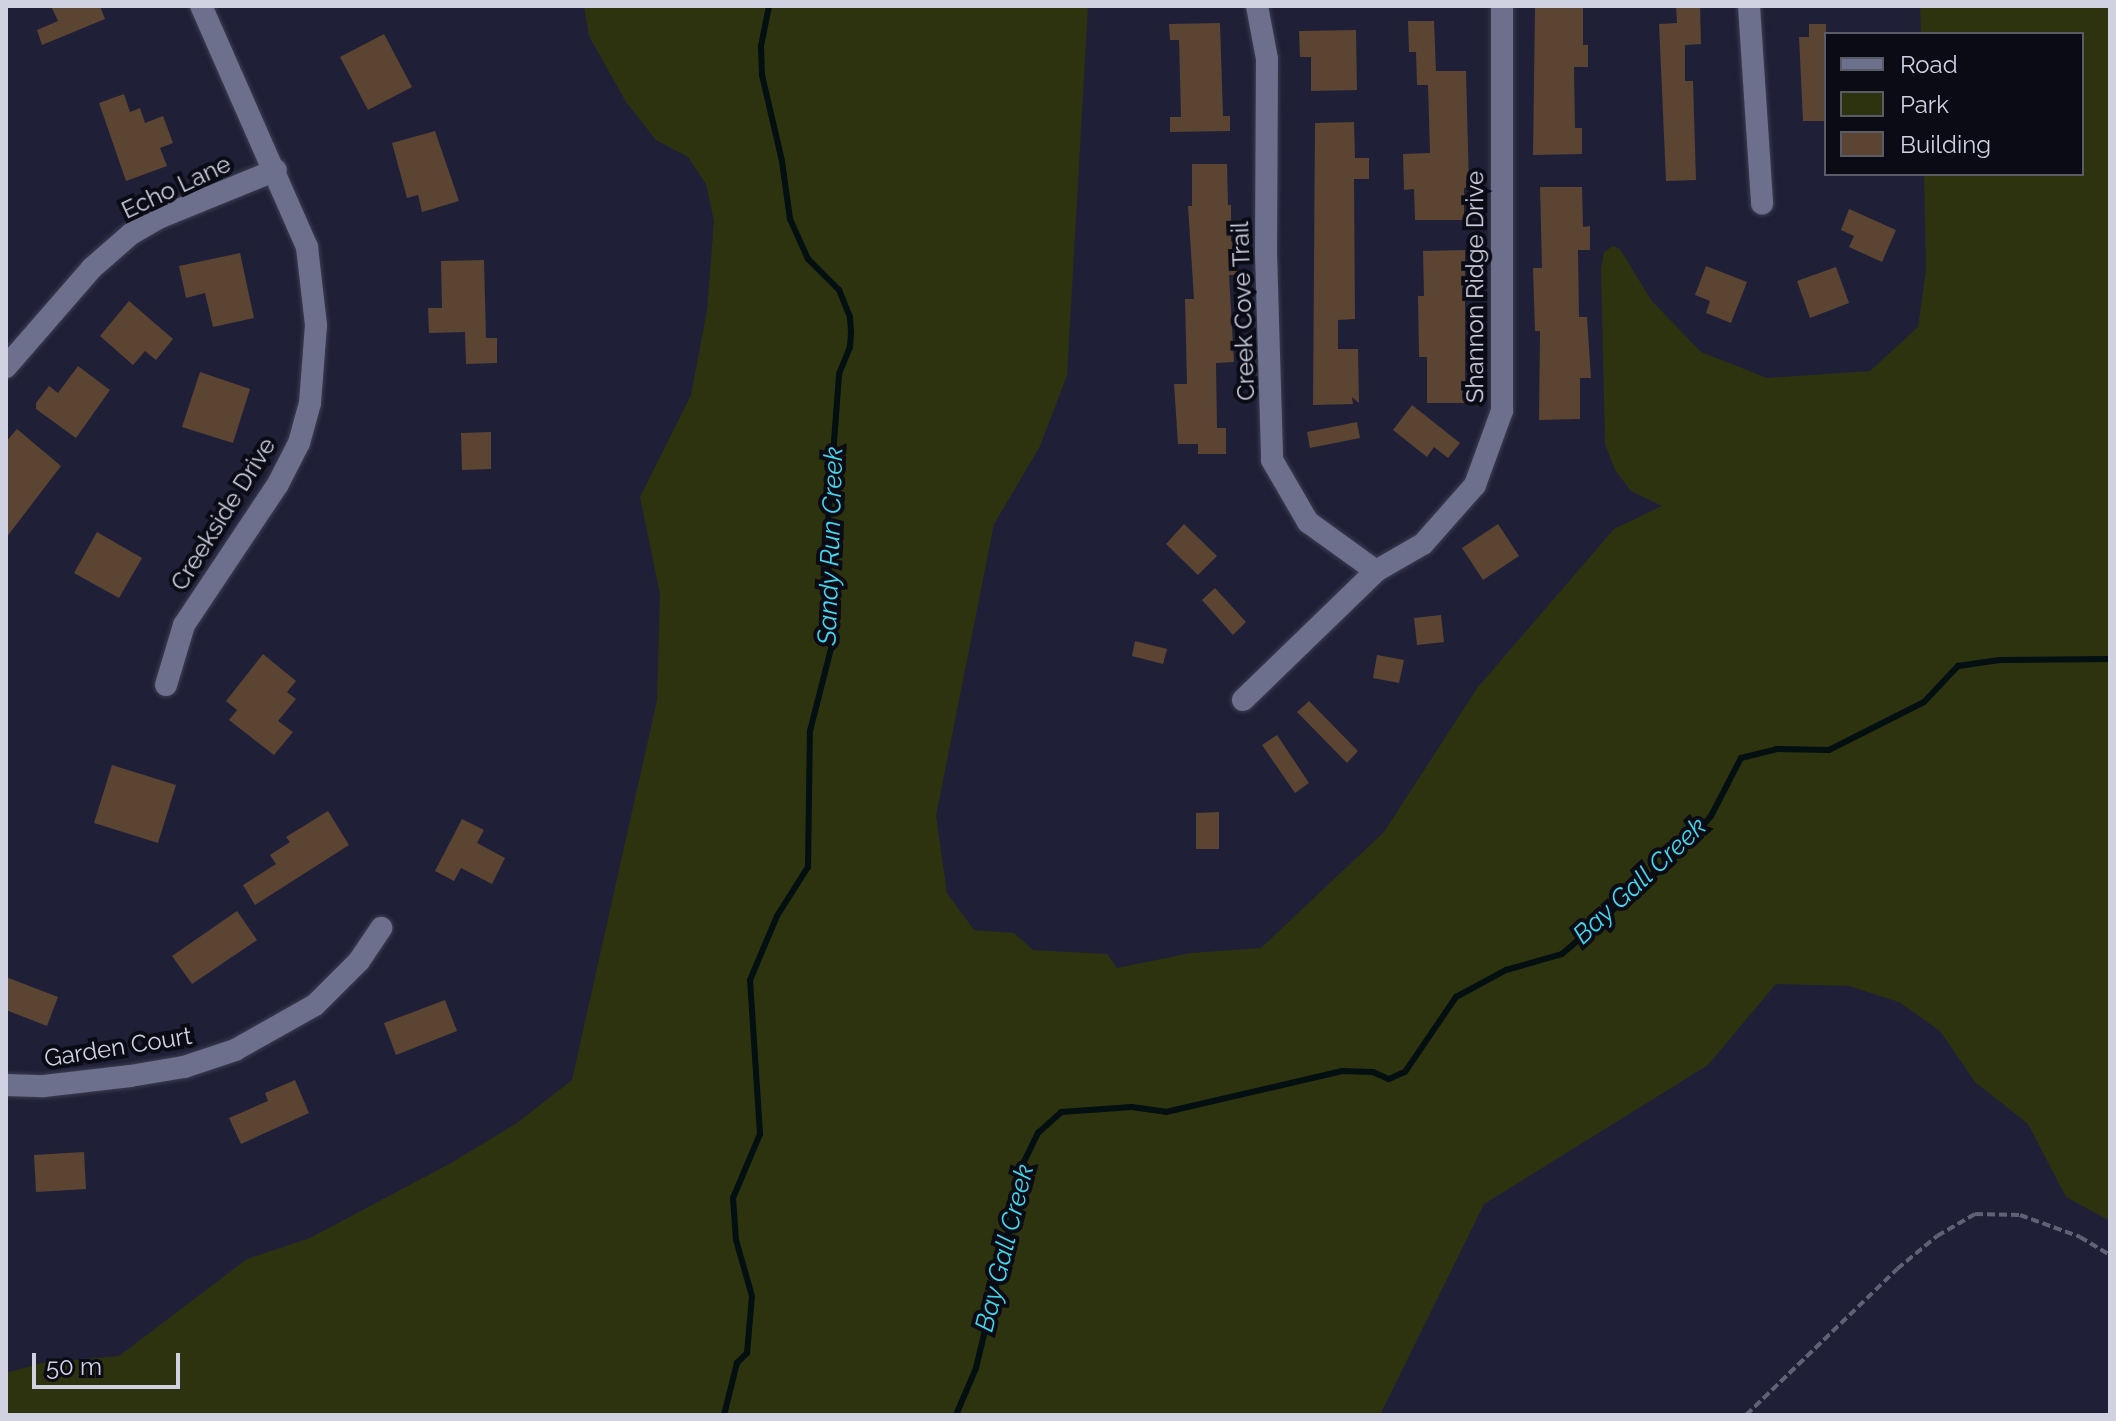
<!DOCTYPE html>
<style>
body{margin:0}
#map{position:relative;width:2116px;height:1421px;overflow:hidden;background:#1f2037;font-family:Raleway,sans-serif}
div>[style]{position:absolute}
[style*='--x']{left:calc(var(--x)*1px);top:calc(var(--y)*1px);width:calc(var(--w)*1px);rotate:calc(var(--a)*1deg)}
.green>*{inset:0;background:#2d330f}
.stream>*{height:6px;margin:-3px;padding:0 3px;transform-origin:3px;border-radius:3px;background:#030f11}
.building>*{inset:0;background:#5b4432}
.path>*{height:4px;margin-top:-2px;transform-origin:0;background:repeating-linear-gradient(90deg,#606176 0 8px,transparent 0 12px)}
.roads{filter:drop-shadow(0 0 2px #3d3d51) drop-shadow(0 0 2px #3d3d51)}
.minor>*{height:22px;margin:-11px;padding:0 11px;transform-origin:11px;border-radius:11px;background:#6d708c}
span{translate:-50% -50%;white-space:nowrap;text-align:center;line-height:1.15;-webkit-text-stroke:8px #0a0b15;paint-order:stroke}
.street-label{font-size:24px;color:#d0d2e2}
.water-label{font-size:26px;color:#40daf0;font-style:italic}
.frame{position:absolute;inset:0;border:8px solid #d0d2e2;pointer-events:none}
.legend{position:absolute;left:1824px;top:32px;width:260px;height:144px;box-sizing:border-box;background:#0a0b15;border:2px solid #595b67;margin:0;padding:10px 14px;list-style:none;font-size:24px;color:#d0d2e2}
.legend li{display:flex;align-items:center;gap:16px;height:40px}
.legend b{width:40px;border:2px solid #595b67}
.scale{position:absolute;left:32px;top:1353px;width:148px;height:36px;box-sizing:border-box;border:4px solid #d0d2e2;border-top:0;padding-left:10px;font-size:24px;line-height:28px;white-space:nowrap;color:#d0d2e2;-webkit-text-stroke:6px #0a0b15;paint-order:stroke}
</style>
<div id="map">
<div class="green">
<i style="clip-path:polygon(584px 6px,1088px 6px,1067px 376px,1039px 448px,994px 524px,936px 816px,947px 893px,974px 930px,1014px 933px,1033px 950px,1107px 954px,1117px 968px,1191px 953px,1261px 948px,1384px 832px,1478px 687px,1614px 529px,1662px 506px,1631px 491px,1615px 470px,1605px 444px,1601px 268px,1604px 252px,1613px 246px,1620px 249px,1651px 300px,1701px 352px,1767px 378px,1870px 371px,1918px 327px,1926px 270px,1924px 174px,2082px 174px,2082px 34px,1921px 34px,1920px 6px,2110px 6px,2110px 1221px,2066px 1197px,2028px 1124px,1975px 1082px,1940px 1031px,1899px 1002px,1849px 986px,1776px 984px,1708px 1065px,1484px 1204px,1380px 1415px,6px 1415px,6px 1373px,41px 1363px,119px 1356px,247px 1259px,310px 1238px,451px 1163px,517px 1123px,572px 1080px,657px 700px,660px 594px,640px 497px,691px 395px,707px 310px,714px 221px,706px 184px,688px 157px,656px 140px,626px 102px,589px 36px)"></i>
</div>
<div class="stream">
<i style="--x:724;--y:1415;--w:54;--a:-76"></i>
<i style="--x:737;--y:1363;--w:14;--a:-45"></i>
<i style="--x:747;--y:1353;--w:57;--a:-85"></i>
<i style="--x:752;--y:1296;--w:58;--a:-105.9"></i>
<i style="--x:736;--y:1240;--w:42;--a:-94.1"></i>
<i style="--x:733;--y:1198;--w:69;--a:-67.1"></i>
<i style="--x:760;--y:1134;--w:154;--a:-93.7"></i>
<i style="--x:750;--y:980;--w:69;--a:-67.1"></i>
<i style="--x:777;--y:916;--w:58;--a:-57.7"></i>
<i style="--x:808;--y:867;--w:136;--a:-89.2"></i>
<i style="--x:810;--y:731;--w:89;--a:-75.7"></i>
<i style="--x:832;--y:645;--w:110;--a:-92.6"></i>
<i style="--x:827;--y:535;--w:161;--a:-85.7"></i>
<i style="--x:839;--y:374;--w:29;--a:-68"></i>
<i style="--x:850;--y:347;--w:15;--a:-86"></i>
<i style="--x:851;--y:332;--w:15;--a:-94"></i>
<i style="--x:850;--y:317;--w:29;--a:-112"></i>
<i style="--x:839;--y:290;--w:44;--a:-135"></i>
<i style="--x:808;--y:259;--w:44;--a:-114.2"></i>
<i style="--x:790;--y:219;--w:59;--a:-97.9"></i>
<i style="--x:782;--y:161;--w:88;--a:-103.1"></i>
<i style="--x:762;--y:75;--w:29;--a:-92"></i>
<i style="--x:761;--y:46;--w:41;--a:-78.7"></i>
<i style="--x:956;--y:1415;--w:51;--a:-66.9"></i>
<i style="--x:976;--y:1368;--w:154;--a:-76.5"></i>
<i style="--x:1012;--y:1218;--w:42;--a:-83.2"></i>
<i style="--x:1017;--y:1176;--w:48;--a:-64"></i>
<i style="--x:1038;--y:1133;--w:31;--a:-42"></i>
<i style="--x:1061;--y:1112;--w:71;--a:-4"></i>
<i style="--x:1132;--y:1107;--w:34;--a:8"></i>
<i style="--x:1166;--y:1112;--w:181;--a:-13.1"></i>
<i style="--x:1342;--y:1071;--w:31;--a:2"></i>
<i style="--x:1373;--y:1072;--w:17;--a:24"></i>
<i style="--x:1389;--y:1079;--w:17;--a:-24"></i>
<i style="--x:1405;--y:1072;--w:91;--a:-55.8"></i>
<i style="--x:1456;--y:997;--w:57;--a:-28.4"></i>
<i style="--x:1506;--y:970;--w:58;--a:-15.9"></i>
<i style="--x:1562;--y:954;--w:153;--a:-40.8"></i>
<i style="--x:1678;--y:854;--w:50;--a:-49"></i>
<i style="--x:1711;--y:816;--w:65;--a:-62.7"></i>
<i style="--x:1741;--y:758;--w:36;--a:-14"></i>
<i style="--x:1776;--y:749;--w:53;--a:1.1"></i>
<i style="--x:1829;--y:750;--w:106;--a:-26.8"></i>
<i style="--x:1924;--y:702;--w:50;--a:-46.6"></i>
<i style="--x:1958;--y:666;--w:42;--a:-8.1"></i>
<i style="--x:2000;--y:660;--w:110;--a:-0.5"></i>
</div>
<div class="building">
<i style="clip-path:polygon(51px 6px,100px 6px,105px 19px,42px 45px,37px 30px,58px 21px)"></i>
<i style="clip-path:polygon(1535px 6px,1583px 6px,1583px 45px,1588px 45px,1588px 67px,1574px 67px,1575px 128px,1582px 128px,1582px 154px,1533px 155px)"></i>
<i style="clip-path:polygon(1676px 6px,1700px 6px,1701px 44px,1685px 45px,1685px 81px,1693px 81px,1696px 180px,1666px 181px,1659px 24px,1677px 23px)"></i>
<i style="clip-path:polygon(1408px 21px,1434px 21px,1436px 71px,1466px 71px,1469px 187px,1464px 188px,1464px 220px,1415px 220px,1414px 189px,1404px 190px,1403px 154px,1430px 153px,1428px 85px,1417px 85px,1416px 52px,1409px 52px)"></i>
<i style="clip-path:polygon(1220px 23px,1223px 116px,1230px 116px,1230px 131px,1170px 132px,1170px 117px,1181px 117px,1179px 40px,1170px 40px,1169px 24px)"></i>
<i style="clip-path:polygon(1809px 24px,1826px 24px,1826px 121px,1803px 121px,1799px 37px,1809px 37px)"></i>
<i style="clip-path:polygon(1356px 30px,1357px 90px,1311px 91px,1311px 57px,1300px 57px,1299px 31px)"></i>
<i style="clip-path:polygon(384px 34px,412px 87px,368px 110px,340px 57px)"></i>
<i style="clip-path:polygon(124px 94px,130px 112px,140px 108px,145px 123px,163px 116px,173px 143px,160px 148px,167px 166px,126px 181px,99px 103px)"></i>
<i style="clip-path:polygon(1354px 122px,1355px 158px,1369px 158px,1369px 179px,1354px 179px,1355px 319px,1338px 320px,1338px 349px,1358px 349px,1359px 403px,1352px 397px,1353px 404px,1313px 405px,1315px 123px)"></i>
<i style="clip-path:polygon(435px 131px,459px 201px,422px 212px,418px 195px,407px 198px,392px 143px)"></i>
<i style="clip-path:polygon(1192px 164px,1227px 164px,1228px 205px,1231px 205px,1231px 241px,1236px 241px,1238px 275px,1229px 275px,1234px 362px,1216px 363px,1217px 428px,1226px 428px,1226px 454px,1198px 454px,1198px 444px,1178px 444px,1174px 384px,1187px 384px,1185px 299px,1194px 299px,1188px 206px,1192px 206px)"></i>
<i style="clip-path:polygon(1540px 187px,1582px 187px,1583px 227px,1590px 226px,1590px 250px,1578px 250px,1579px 317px,1587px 317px,1591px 378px,1580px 378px,1580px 419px,1539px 420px,1540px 331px,1535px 331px,1533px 268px,1542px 268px)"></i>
<i style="clip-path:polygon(1849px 209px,1896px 230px,1882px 262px,1849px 247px,1854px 236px,1841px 230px)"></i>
<i style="clip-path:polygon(1465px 250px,1465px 403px,1427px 403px,1427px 357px,1419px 357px,1418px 296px,1424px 296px,1423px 251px)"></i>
<i style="clip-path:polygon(240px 253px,254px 318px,213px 327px,205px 293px,186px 298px,179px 266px)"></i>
<i style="clip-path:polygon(484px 260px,486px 338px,497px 338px,497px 363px,466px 364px,465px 332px,429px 333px,428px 308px,442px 308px,441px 261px)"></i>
<i style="clip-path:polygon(1706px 266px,1747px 282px,1731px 323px,1706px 313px,1710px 301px,1695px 295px)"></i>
<i style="clip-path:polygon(1836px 267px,1849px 303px,1810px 318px,1797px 281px)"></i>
<i style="clip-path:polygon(129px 301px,173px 339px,156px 360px,145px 351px,133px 365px,100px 336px)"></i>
<i style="clip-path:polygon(78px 366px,110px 390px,76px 438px,36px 409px,36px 403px,49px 386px,58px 393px)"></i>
<i style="clip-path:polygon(200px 372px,250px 389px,233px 443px,182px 427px)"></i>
<i style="clip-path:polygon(1412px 405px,1460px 443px,1448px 458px,1434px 447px,1427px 457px,1393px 430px)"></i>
<i style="clip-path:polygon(1357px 422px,1360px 438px,1310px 448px,1307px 432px)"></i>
<i style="clip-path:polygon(17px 429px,61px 466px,6px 538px,6px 442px)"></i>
<i style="clip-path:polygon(491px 432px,491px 469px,462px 470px,461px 433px)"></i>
<i style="clip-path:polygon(1184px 524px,1217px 556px,1198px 575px,1166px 544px)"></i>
<i style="clip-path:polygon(1498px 524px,1519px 556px,1483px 580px,1462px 548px)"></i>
<i style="clip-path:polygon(97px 532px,142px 558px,119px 598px,74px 573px)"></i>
<i style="clip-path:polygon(1215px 588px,1246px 622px,1233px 635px,1202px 600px)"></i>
<i style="clip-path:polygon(1441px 615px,1444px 642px,1417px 645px,1414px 618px)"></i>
<i style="clip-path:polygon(1135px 641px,1167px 649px,1163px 664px,1132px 656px)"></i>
<i style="clip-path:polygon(263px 654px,296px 681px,287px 692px,296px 699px,278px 721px,293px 732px,274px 755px,229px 720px,237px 710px,226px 701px)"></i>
<i style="clip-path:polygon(1377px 655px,1404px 660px,1399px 683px,1373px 678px)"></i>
<i style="clip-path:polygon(1309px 701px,1358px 751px,1347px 763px,1297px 712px)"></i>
<i style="clip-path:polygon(1277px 735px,1309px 783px,1295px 793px,1262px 745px)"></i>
<i style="clip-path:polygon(112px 765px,176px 785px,158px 843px,94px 823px)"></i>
<i style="clip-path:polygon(328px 811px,349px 845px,255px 905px,243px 885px,276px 864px,270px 855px,290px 842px,286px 837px)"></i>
<i style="clip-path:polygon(1219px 812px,1219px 849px,1196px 849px,1196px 813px)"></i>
<i style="clip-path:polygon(462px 819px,484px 830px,477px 843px,505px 858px,492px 884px,461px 868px,454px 881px,435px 871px)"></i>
<i style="clip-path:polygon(237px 911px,257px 940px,192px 984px,172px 956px)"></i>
<i style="clip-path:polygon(6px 977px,58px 997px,47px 1026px,6px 1010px)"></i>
<i style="clip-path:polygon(445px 1000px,457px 1031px,396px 1055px,384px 1023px)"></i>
<i style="clip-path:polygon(295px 1080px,309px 1113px,241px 1144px,229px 1118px,268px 1101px,265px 1093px)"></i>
<i style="clip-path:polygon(84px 1152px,86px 1189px,36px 1192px,34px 1155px)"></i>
</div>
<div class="path">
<i style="--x:1746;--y:1415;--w:210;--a:-44"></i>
<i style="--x:1897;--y:1269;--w:52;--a:-39.5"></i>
<i style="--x:1937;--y:1236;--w:44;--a:-30.1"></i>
<i style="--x:1975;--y:1214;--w:45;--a:1.3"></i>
<i style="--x:2020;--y:1215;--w:64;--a:20.1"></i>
<i style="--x:2080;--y:1237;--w:35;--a:31"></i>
</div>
<div class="roads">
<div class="minor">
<i style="--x:1257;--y:6;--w:54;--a:79.3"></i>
<i style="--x:1267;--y:59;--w:194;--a:90.3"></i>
<i style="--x:1266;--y:253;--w:207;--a:88.3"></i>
<i style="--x:1272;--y:460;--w:72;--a:59.9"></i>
<i style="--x:1308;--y:522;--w:84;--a:35.8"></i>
<i style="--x:1749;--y:6;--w:198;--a:86.2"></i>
<i style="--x:6;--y:367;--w:131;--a:-49"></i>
<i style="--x:92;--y:268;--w:52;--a:-41.1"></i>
<i style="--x:131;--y:234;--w:34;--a:-30"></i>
<i style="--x:161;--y:217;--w:124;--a:-22.2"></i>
<i style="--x:166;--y:685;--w:63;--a:-73.3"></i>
<i style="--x:184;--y:625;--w:169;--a:-56.3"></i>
<i style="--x:278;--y:484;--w:46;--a:-62.9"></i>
<i style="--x:299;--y:443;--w:41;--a:-74.6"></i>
<i style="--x:310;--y:403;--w:78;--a:-85.6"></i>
<i style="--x:316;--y:325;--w:79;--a:-96.6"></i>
<i style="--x:307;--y:247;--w:263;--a:-113.7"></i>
<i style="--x:1243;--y:700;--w:185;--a:-44.1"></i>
<i style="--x:1376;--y:571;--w:54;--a:-29.9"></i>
<i style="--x:1423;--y:544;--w:79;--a:-48.6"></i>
<i style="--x:1475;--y:485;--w:79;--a:-70"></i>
<i style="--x:1502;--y:411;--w:405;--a:-90"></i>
<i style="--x:6;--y:1085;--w:38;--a:2"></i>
<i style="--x:44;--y:1086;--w:87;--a:-6.6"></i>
<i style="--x:130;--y:1076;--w:55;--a:-9.5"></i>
<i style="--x:184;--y:1067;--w:54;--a:-18.4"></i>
<i style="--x:235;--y:1050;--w:92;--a:-29.4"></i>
<i style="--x:315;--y:1005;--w:62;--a:-45"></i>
<i style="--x:359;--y:961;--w:40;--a:-56"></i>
</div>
</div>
<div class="street-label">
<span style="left:176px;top:187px;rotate:-25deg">Echo Lane</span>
<span style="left:1475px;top:287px;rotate:-90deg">Shannon Ridge Drive</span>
<span style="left:1243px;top:311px;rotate:-92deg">Creek Cove Trail</span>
<span style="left:223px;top:514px;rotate:-58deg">Creekside Drive</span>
<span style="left:118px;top:1047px;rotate:-9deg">Garden Court</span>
</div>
<div class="water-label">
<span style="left:831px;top:546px;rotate:-88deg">Sandy Run Creek</span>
<span style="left:1640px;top:881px;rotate:-43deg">Bay Gall Creek</span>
<span style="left:1005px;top:1248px;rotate:-76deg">Bay Gall Creek</span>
</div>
<div class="frame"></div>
<ul class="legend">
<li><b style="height:10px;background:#6d708c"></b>Road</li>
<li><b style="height:22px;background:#2d330f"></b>Park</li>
<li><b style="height:22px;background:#5b4432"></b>Building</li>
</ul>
<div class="scale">50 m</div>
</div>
